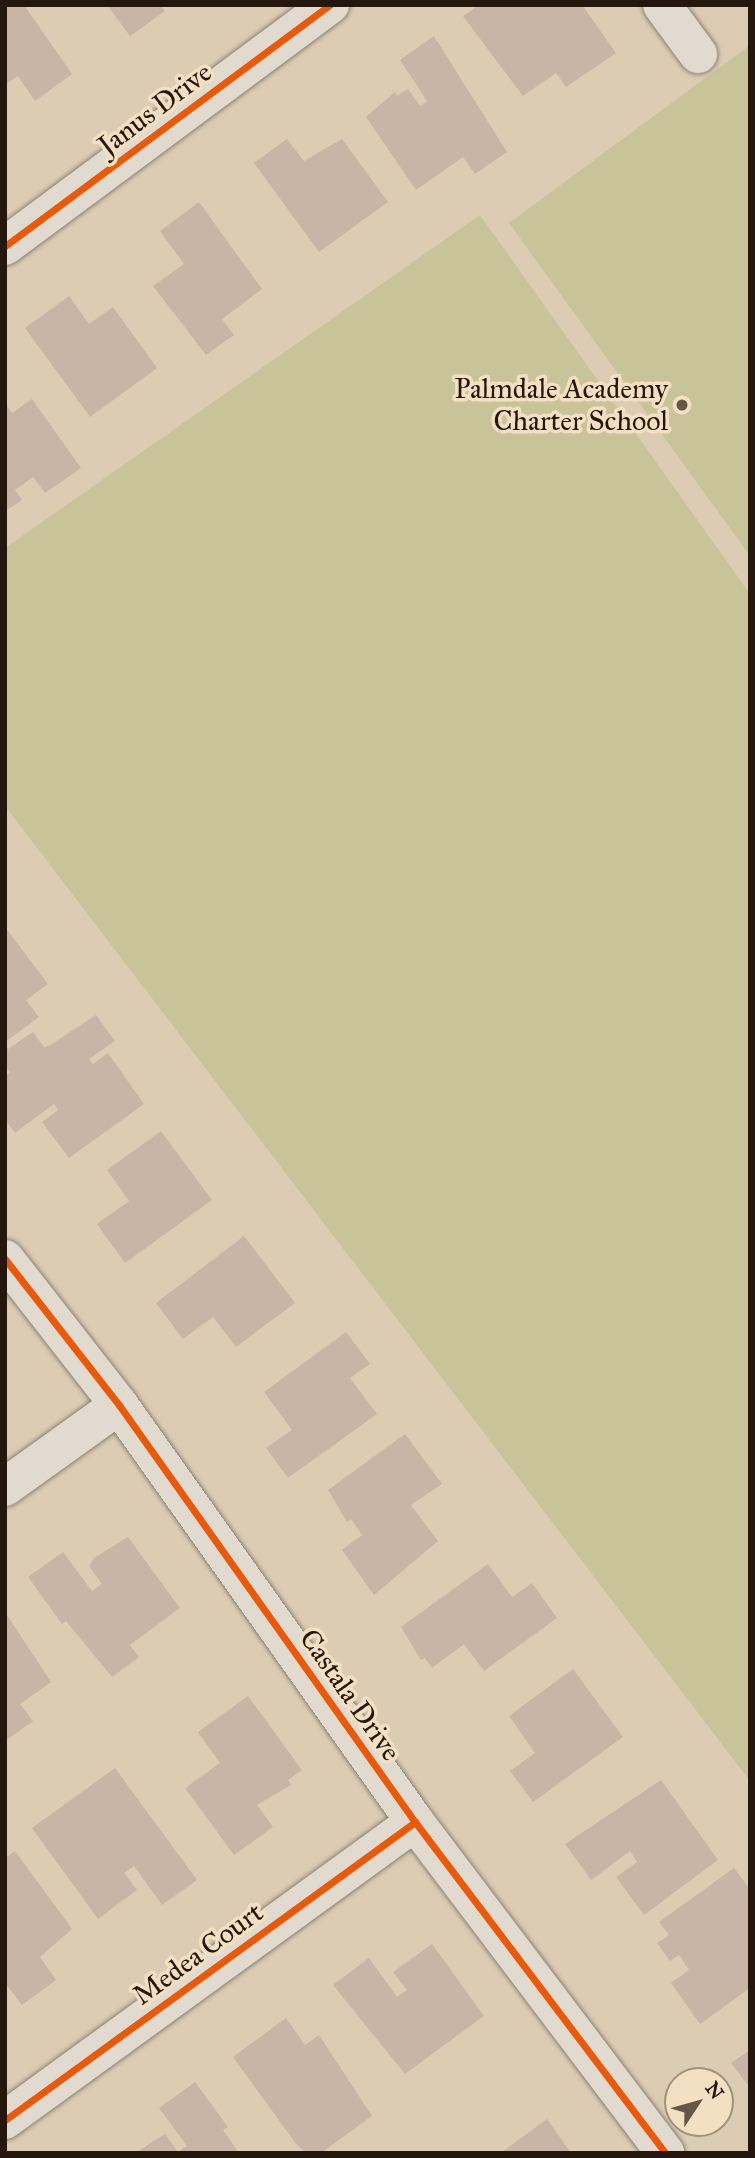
<!DOCTYPE html>
<style>
body{margin:0}
#map{position:relative;width:755px;height:2158px;overflow:hidden;background:#dcccb4;font-family:"IM FELL Great Primer",serif}
div>[style]{position:absolute}
[style*='--x']{left:calc(var(--x)*1px);top:calc(var(--y)*1px);width:calc(var(--w)*1px);rotate:calc(var(--a)*1deg)}
.green>*{inset:0;background:#c9c39a}
.building>*{inset:0;background:#c9b5a5}
.roads{filter:drop-shadow(0 0 2px #8c8273) drop-shadow(0 0 2px #8c8273)}
.street>*{height:38px;margin:-19px;padding:0 19px;transform-origin:19px;border-radius:19px;background:#e2dace}
.cycleway>*{height:7px;margin:-3.5px;padding:0 3.5px;transform-origin:3.5px;border-radius:3.5px;background:#e8590c}
.dots>*{width:19px;height:19px;translate:-50% -50%;box-sizing:border-box;border:4px solid #f3e0c3;border-radius:50%}
span{translate:-50% -50%;white-space:nowrap;text-align:center;line-height:1.15;-webkit-text-stroke:7px #f3e0c3;paint-order:stroke}
.street-label{font-size:28px;color:#25170d}
.poi-label{font-size:28px;color:#25170d}
.right{translate:-100% -50%;text-align:right}
.frame{position:absolute;inset:0;border:7px solid #25170d;pointer-events:none}
.north{position:absolute;left:664px;top:2067px;width:70px;height:70px;box-sizing:border-box;background:#f3e0c3;border:2px solid #a1907a;border-radius:50%;rotate:54deg;font-size:19px;font-weight:700;line-height:28px;text-align:center;color:#25170d}
.north::after{content:'';display:block;margin:auto;width:24px;height:32px;background:#655647;clip-path:polygon(50% 0,100% 100%,50% 72%,0 100%)}
</style>
<div id="map">
<div class="green">
<i style="clip-path:polygon(750px 45px,750px 556px,509px 223px)"></i>
<i style="clip-path:polygon(480px 215px,750px 594px,750px 1781px,5px 806px,5px 548px)"></i>
</div>
<div class="building">
<i style="clip-path:polygon(5px 5px,24px 5px,72px 74px,35px 101px,18px 76px,5px 85px)"></i>
<i style="clip-path:polygon(107px 5px,160px 5px,165px 11px,130px 36px)"></i>
<i style="clip-path:polygon(479px 5px,582px 5px,616px 53px,566px 87px,556px 73px,523px 96px,463px 16px)"></i>
<i style="clip-path:polygon(434px 36px,507px 152px,475px 174px,463px 157px,416px 190px,366px 117px,395px 92px,397px 96px,408px 89px,420px 106px,427px 101px,400px 60px)"></i>
<i style="clip-path:polygon(287px 139px,304px 161px,342px 139px,388px 202px,319px 252px,254px 163px)"></i>
<i style="clip-path:polygon(199px 202px,262px 289px,222px 319px,234px 335px,206px 355px,153px 286px,184px 264px,160px 231px)"></i>
<i style="clip-path:polygon(69px 296px,89px 324px,113px 307px,157px 368px,90px 417px,25px 328px)"></i>
<i style="clip-path:polygon(32px 399px,81px 468px,45px 493px,33px 477px,15px 490px,22px 500px,5px 511px,5px 404px,12px 413px)"></i>
<i style="clip-path:polygon(5px 927px,48px 984px,26px 1000px,39px 1017px,5px 1042px)"></i>
<i style="clip-path:polygon(96px 1015px,115px 1041px,89px 1059px,93px 1064px,108px 1053px,144px 1104px,69px 1158px,42px 1122px,58px 1110px,54px 1104px,15px 1133px,5px 1120px,5px 1076px,10px 1072px,5px 1066px,5px 1045px,8px 1049px,33px 1032px,44px 1047px,49px 1046px)"></i>
<i style="clip-path:polygon(161px 1131px,212px 1200px,125px 1263px,97px 1224px,129px 1201px,107px 1170px)"></i>
<i style="clip-path:polygon(244px 1236px,295px 1303px,236px 1347px,213px 1317px,183px 1339px,156px 1303px)"></i>
<i style="clip-path:polygon(346px 1332px,370px 1364px,350px 1378px,377px 1414px,288px 1478px,266px 1448px,292px 1430px,264px 1392px)"></i>
<i style="clip-path:polygon(405px 1434px,442px 1484px,411px 1505px,438px 1541px,374px 1595px,342px 1550px,362px 1535px,351px 1519px,347px 1522px,328px 1490px)"></i>
<i style="clip-path:polygon(128px 1537px,180px 1608px,130px 1645px,139px 1657px,112px 1677px,66px 1621px,62px 1624px,28px 1577px,63px 1552px,92px 1591px,102px 1584px,89px 1566px,94px 1558px)"></i>
<i style="clip-path:polygon(488px 1564px,512px 1597px,532px 1583px,557px 1618px,484px 1671px,464px 1644px,432px 1668px,425px 1658px,421px 1660px,401px 1627px)"></i>
<i style="clip-path:polygon(5px 1612px,51px 1682px,20px 1704px,33px 1721px,5px 1741px)"></i>
<i style="clip-path:polygon(573px 1669px,623px 1737px,533px 1802px,510px 1771px,535px 1753px,509px 1716px)"></i>
<i style="clip-path:polygon(248px 1696px,302px 1770px,288px 1780px,291px 1785px,257px 1805px,273px 1827px,234px 1855px,185px 1788px,220px 1763px,198px 1732px)"></i>
<i style="clip-path:polygon(115px 1768px,197px 1880px,162px 1905px,134px 1866px,124px 1873px,137px 1890px,98px 1919px,32px 1828px)"></i>
<i style="clip-path:polygon(661px 1780px,718px 1860px,644px 1915px,616px 1877px,637px 1862px,630px 1851px,591px 1880px,565px 1844px)"></i>
<i style="clip-path:polygon(15px 1851px,72px 1929px,40px 1957px,56px 1980px,22px 2005px,5px 1983px,5px 1858px)"></i>
<i style="clip-path:polygon(734px 1868px,750px 1889px,750px 1988px,700px 2024px,671px 1983px,689px 1970px,679px 1955px,670px 1961px,657px 1943px,669px 1935px,659px 1922px)"></i>
<i style="clip-path:polygon(432px 1944px,484px 2016px,405px 2074px,333px 1985px,369px 1958px,397px 1997px,407px 1990px,393px 1972px)"></i>
<i style="clip-path:polygon(286px 2018px,305px 2045px,319px 2035px,372px 2116px,321px 2153px,306px 2153px,297px 2145px,233px 2057px)"></i>
<i style="clip-path:polygon(750px 2050px,750px 2088px,731px 2063px)"></i>
<i style="clip-path:polygon(195px 2082px,228px 2127px,223px 2130px,239px 2153px,142px 2153px,140px 2150px,165px 2134px,178px 2152px,187px 2146px,159px 2108px)"></i>
<i style="clip-path:polygon(547px 2119px,571px 2153px,501px 2153px)"></i>
</div>
<div class="roads">
<div class="street">
<i style="--x:662;--y:5;--w:61;--a:53.7"></i>
<i style="--x:5;--y:246;--w:405;--a:-36.6"></i>
<i style="--x:5;--y:1259;--w:185;--a:52"></i>
<i style="--x:119;--y:1405;--w:511;--a:54.63"></i>
<i style="--x:415;--y:1822;--w:415;--a:52.9"></i>
<i style="--x:5;--y:1487;--w:140;--a:-35.7"></i>
<i style="--x:5;--y:2120;--w:507;--a:-36.01"></i>
</div>
</div>
<div class="cycleway">
<i style="--x:5;--y:246;--w:405;--a:-36.6"></i>
<i style="--x:5;--y:1259;--w:185;--a:52"></i>
<i style="--x:119;--y:1405;--w:511;--a:54.63"></i>
<i style="--x:415;--y:1822;--w:415;--a:52.9"></i>
<i style="--x:5;--y:2120;--w:507;--a:-36.01"></i>
</div>
<div class="dots">
<i style="left:682px;top:405px;background:#655647"></i>
</div>
<div class="street-label">
<span style="left:155px;top:109px;rotate:-37deg">Janus Drive</span>
<span style="left:350px;top:1695px;rotate:55deg">Castala Drive</span>
<span style="left:198px;top:1954px;rotate:-36deg">Medea Court</span>
</div>
<div class="poi-label">
<span class="right" style="left:668px;top:405px">Palmdale Academy<br>Charter School</span>
</div>
<div class="frame"></div>
<div class="north">N</div>
</div>
